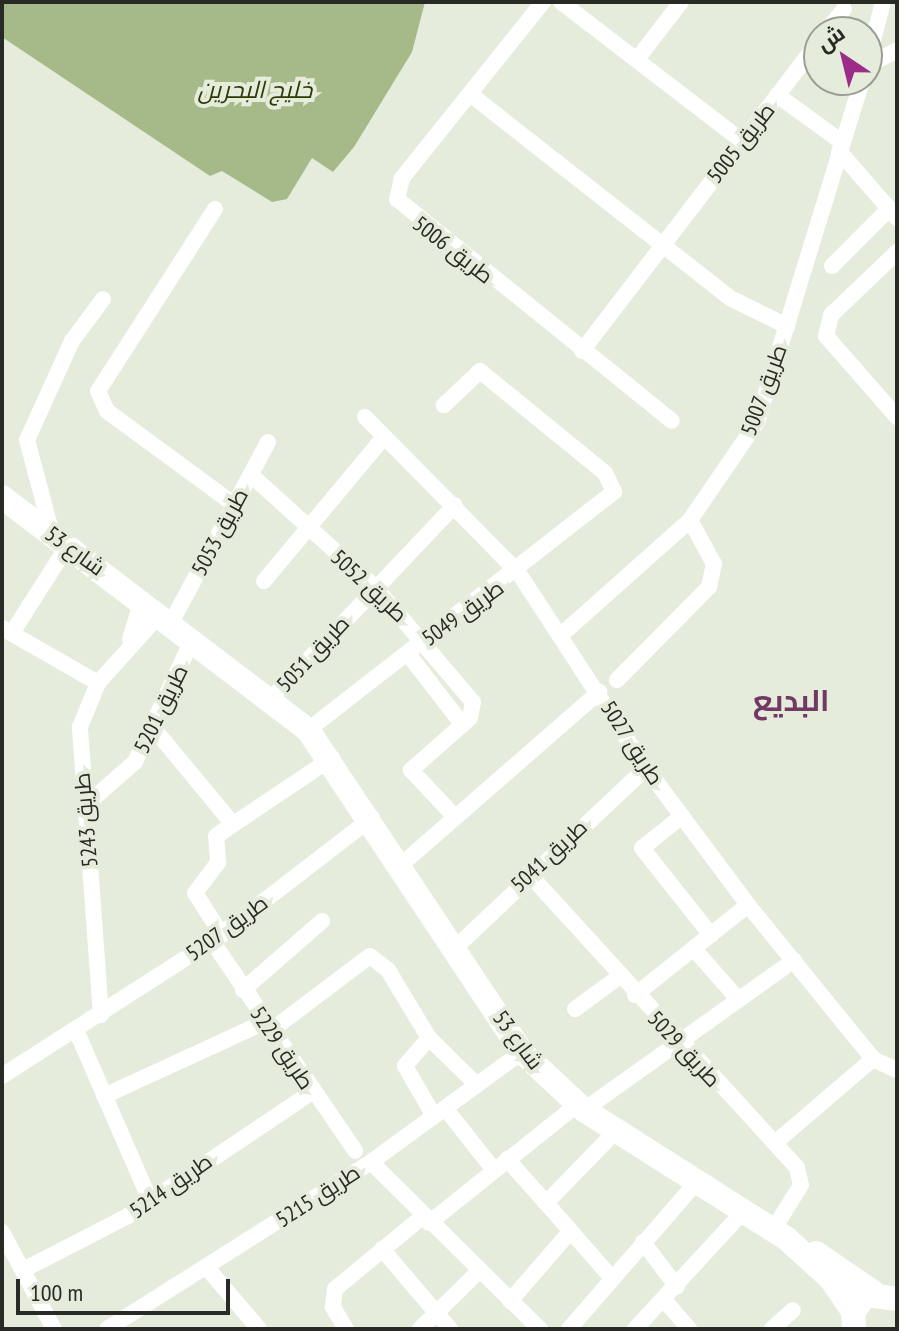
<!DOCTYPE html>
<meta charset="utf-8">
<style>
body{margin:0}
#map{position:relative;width:899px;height:1331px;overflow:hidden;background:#e5ecdc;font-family:"PT Sans Narrow",Cairo,sans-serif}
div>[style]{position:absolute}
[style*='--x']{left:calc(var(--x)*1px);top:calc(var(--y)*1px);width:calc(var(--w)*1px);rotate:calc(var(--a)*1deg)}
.water>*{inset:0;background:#a6ba89}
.street>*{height:16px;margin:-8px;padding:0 8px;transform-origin:8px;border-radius:8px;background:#fff}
.secondary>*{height:24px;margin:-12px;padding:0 12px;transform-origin:12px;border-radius:12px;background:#fff}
span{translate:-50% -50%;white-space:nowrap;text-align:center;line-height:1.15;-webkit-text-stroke:8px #e5ecdc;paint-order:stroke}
.street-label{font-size:22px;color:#282b25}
.water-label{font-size:24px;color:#2b3c03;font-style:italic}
.district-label{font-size:30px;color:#723965;font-weight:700}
.frame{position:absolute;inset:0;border:4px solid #282b25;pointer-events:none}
.north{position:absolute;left:803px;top:16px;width:80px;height:80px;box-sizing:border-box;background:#e5ecdc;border:2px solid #999f93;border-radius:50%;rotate:325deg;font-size:22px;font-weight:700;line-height:32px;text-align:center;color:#282b25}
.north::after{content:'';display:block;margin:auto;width:28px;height:36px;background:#9d2c89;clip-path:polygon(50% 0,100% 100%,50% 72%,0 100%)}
.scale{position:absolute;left:16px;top:1279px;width:214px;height:36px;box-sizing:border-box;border:4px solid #282b25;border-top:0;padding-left:10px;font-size:24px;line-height:28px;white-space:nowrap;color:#282b25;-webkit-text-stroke:6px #e5ecdc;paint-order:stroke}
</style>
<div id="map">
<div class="water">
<i style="clip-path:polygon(2px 2px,425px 2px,412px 52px,354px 147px,333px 172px,312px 158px,287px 199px,272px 202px,222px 171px,210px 176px,2px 37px)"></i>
</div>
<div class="street">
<i style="--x:543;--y:2;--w:226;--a:128.7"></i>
<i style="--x:402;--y:178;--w:22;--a:103"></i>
<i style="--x:397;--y:199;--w:353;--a:38.9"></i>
<i style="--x:561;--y:2;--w:228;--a:37.5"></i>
<i style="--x:826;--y:32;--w:29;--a:-52"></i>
<i style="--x:638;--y:58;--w:71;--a:-52.5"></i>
<i style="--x:867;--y:63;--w:63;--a:-75.3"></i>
<i style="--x:867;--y:66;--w:34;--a:-28"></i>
<i style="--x:470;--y:94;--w:330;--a:38.1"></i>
<i style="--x:730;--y:298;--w:64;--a:26.2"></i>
<i style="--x:777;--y:95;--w:80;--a:35.9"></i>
<i style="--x:839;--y:151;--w:89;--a:49.1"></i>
<i style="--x:215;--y:209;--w:216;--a:122.7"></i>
<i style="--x:98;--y:391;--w:22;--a:66"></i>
<i style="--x:107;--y:411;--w:159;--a:36.3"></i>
<i style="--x:897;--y:252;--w:91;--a:136.3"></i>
<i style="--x:831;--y:315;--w:22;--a:103"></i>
<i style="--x:826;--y:336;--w:108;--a:48.8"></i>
<i style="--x:832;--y:266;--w:81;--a:-45"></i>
<i style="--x:582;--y:351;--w:390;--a:-52.6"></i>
<i style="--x:365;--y:417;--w:218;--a:45.4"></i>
<i style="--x:518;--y:572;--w:234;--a:56.9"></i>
<i style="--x:646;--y:768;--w:171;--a:53.3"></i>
<i style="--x:748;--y:905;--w:198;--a:50.9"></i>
<i style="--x:873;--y:1059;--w:26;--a:25"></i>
<i style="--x:251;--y:475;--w:167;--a:42.1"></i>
<i style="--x:375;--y:587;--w:151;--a:49.6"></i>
<i style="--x:473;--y:702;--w:16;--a:101"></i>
<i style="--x:470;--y:718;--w:79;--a:138.6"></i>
<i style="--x:411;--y:770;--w:63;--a:46.9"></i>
<i style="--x:52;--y:534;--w:97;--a:-104.9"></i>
<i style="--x:27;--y:440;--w:109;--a:-65.6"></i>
<i style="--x:72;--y:341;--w:52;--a:-53.6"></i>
<i style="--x:264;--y:581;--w:187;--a:-50.2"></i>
<i style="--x:172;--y:621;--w:203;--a:-61.8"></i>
<i style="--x:2;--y:628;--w:111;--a:29.8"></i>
<i style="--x:12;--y:633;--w:104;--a:-57.5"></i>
<i style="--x:561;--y:635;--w:173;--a:-41.7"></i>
<i style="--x:690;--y:520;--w:119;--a:-55.6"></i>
<i style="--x:757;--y:422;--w:358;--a:-72.9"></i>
<i style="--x:130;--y:639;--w:41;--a:-72.9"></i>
<i style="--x:408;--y:654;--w:88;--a:52.4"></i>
<i style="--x:617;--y:680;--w:131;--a:-45.3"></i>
<i style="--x:709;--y:587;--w:24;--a:-78"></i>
<i style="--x:714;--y:564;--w:50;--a:-118.6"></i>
<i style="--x:271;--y:699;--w:267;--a:-46.5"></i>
<i style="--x:155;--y:730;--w:119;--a:50.4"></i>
<i style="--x:308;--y:730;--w:388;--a:-37.9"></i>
<i style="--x:614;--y:492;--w:21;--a:-115"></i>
<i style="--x:605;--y:473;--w:161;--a:-140.8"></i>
<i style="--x:480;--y:371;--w:50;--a:136.6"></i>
<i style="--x:86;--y:805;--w:65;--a:-41.3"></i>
<i style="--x:135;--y:762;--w:137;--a:-64.9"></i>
<i style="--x:682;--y:816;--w:51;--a:141.3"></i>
<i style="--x:642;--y:848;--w:111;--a:51.6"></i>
<i style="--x:402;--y:864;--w:262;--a:-41.1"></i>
<i style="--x:528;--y:873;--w:399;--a:47.6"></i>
<i style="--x:797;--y:1168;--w:17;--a:77"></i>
<i style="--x:801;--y:1185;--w:53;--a:121.9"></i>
<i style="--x:222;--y:935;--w:50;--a:-122.7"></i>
<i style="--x:195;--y:893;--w:39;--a:-53"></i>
<i style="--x:218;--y:862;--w:26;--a:-94"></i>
<i style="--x:216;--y:836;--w:140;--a:-33.9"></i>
<i style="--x:212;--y:941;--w:254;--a:55.7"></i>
<i style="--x:455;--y:948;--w:262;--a:-43.3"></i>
<i style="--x:694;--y:949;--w:67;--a:48.7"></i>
<i style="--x:243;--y:990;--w:105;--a:-41.1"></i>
<i style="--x:635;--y:995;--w:144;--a:-38.5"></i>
<i style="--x:575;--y:1009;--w:56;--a:-36.3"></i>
<i style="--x:101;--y:1015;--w:289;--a:-94.2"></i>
<i style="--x:80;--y:727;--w:48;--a:-67.8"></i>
<i style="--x:98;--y:683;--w:94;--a:-48"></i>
<i style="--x:76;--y:1030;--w:183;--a:66.5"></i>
<i style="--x:269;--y:1032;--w:126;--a:-37"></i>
<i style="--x:370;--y:956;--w:23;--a:38"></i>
<i style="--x:388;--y:970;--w:79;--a:58.9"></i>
<i style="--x:429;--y:1038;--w:37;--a:131"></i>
<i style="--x:405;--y:1066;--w:58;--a:59.9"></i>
<i style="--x:429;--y:1038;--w:67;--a:44.4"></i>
<i style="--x:2;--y:1076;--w:250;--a:-32.7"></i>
<i style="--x:212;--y:941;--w:202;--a:-37.6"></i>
<i style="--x:104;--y:1096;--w:175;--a:-24.7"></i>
<i style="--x:445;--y:1108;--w:79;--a:51.7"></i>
<i style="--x:584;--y:1110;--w:258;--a:-35.5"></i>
<i style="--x:776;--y:1142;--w:128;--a:-40.6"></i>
<i style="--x:507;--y:1159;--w:59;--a:48.4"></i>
<i style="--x:371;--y:1162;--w:238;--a:44.7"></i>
<i style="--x:429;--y:1223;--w:191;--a:-38.6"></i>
<i style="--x:2;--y:1232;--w:110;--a:61.8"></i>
<i style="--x:643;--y:1242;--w:56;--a:52.9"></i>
<i style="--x:382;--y:1249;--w:105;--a:49.6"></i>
<i style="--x:25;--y:1269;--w:116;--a:-27.2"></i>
<i style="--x:128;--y:1216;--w:222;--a:-34"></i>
<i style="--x:208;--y:1269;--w:79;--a:49.6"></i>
<i style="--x:610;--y:1276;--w:97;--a:-131.2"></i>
<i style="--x:546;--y:1203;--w:100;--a:-45.8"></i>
<i style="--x:510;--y:1301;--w:90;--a:-49.1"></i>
<i style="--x:665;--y:1301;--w:37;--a:49"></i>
<i style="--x:107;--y:1329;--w:312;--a:-32.3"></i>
<i style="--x:371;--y:1162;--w:187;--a:-36.1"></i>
<i style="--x:346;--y:1329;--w:26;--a:-121"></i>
<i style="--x:333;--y:1307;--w:18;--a:-84"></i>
<i style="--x:335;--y:1289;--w:113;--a:-39.6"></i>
<i style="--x:420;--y:1329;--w:84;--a:-44.5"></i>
<i style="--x:569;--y:1329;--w:195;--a:-49"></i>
<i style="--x:635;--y:1329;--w:162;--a:-47.3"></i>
<i style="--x:772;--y:1329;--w:28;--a:-42"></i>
</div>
<div class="secondary">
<i style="--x:2;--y:497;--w:385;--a:37.3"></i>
<i style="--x:308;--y:730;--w:387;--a:56.4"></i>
<i style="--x:522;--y:1052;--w:85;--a:43.1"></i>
<i style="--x:584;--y:1110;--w:241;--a:32.4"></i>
<i style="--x:787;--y:1239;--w:59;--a:42.3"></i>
<i style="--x:831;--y:1279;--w:40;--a:56"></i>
<i style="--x:816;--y:1253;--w:69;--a:34.4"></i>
<i style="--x:854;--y:1329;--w:17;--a:-93"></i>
<i style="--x:853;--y:1312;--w:21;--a:-53"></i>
<i style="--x:866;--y:1295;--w:31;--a:7"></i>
</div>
<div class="street-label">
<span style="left:741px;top:143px;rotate:-52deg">طريق 5005</span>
<span style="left:453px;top:250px;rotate:38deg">طريق 5006</span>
<span style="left:764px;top:390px;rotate:-70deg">طريق 5007</span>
<span style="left:220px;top:532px;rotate:-62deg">طريق 5053</span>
<span style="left:75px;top:551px;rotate:36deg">شارع 53</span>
<span style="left:369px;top:586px;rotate:43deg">طريق 5052</span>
<span style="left:463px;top:613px;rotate:-36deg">طريق 5049</span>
<span style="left:313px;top:654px;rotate:-47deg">طريق 5051</span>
<span style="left:161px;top:709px;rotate:-64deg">طريق 5201</span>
<span style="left:632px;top:743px;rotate:57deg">طريق 5027</span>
<span style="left:86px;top:820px;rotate:-95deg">طريق 5243</span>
<span style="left:549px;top:856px;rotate:-43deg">طريق 5041</span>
<span style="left:227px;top:928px;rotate:-36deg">طريق 5207</span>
<span style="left:518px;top:1040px;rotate:53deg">شارع 53</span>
<span style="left:282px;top:1048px;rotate:56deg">طريق 5229</span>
<span style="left:684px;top:1049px;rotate:47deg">طريق 5029</span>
<span style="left:171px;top:1186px;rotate:-35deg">طريق 5214</span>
<span style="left:318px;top:1196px;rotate:-33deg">طريق 5215</span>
</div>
<div class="water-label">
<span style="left:255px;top:90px">خليج البحرين</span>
</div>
<div class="district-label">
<span style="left:791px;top:700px">البديع</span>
</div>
<div class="frame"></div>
<div class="north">ش</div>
<div class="scale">100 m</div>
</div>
